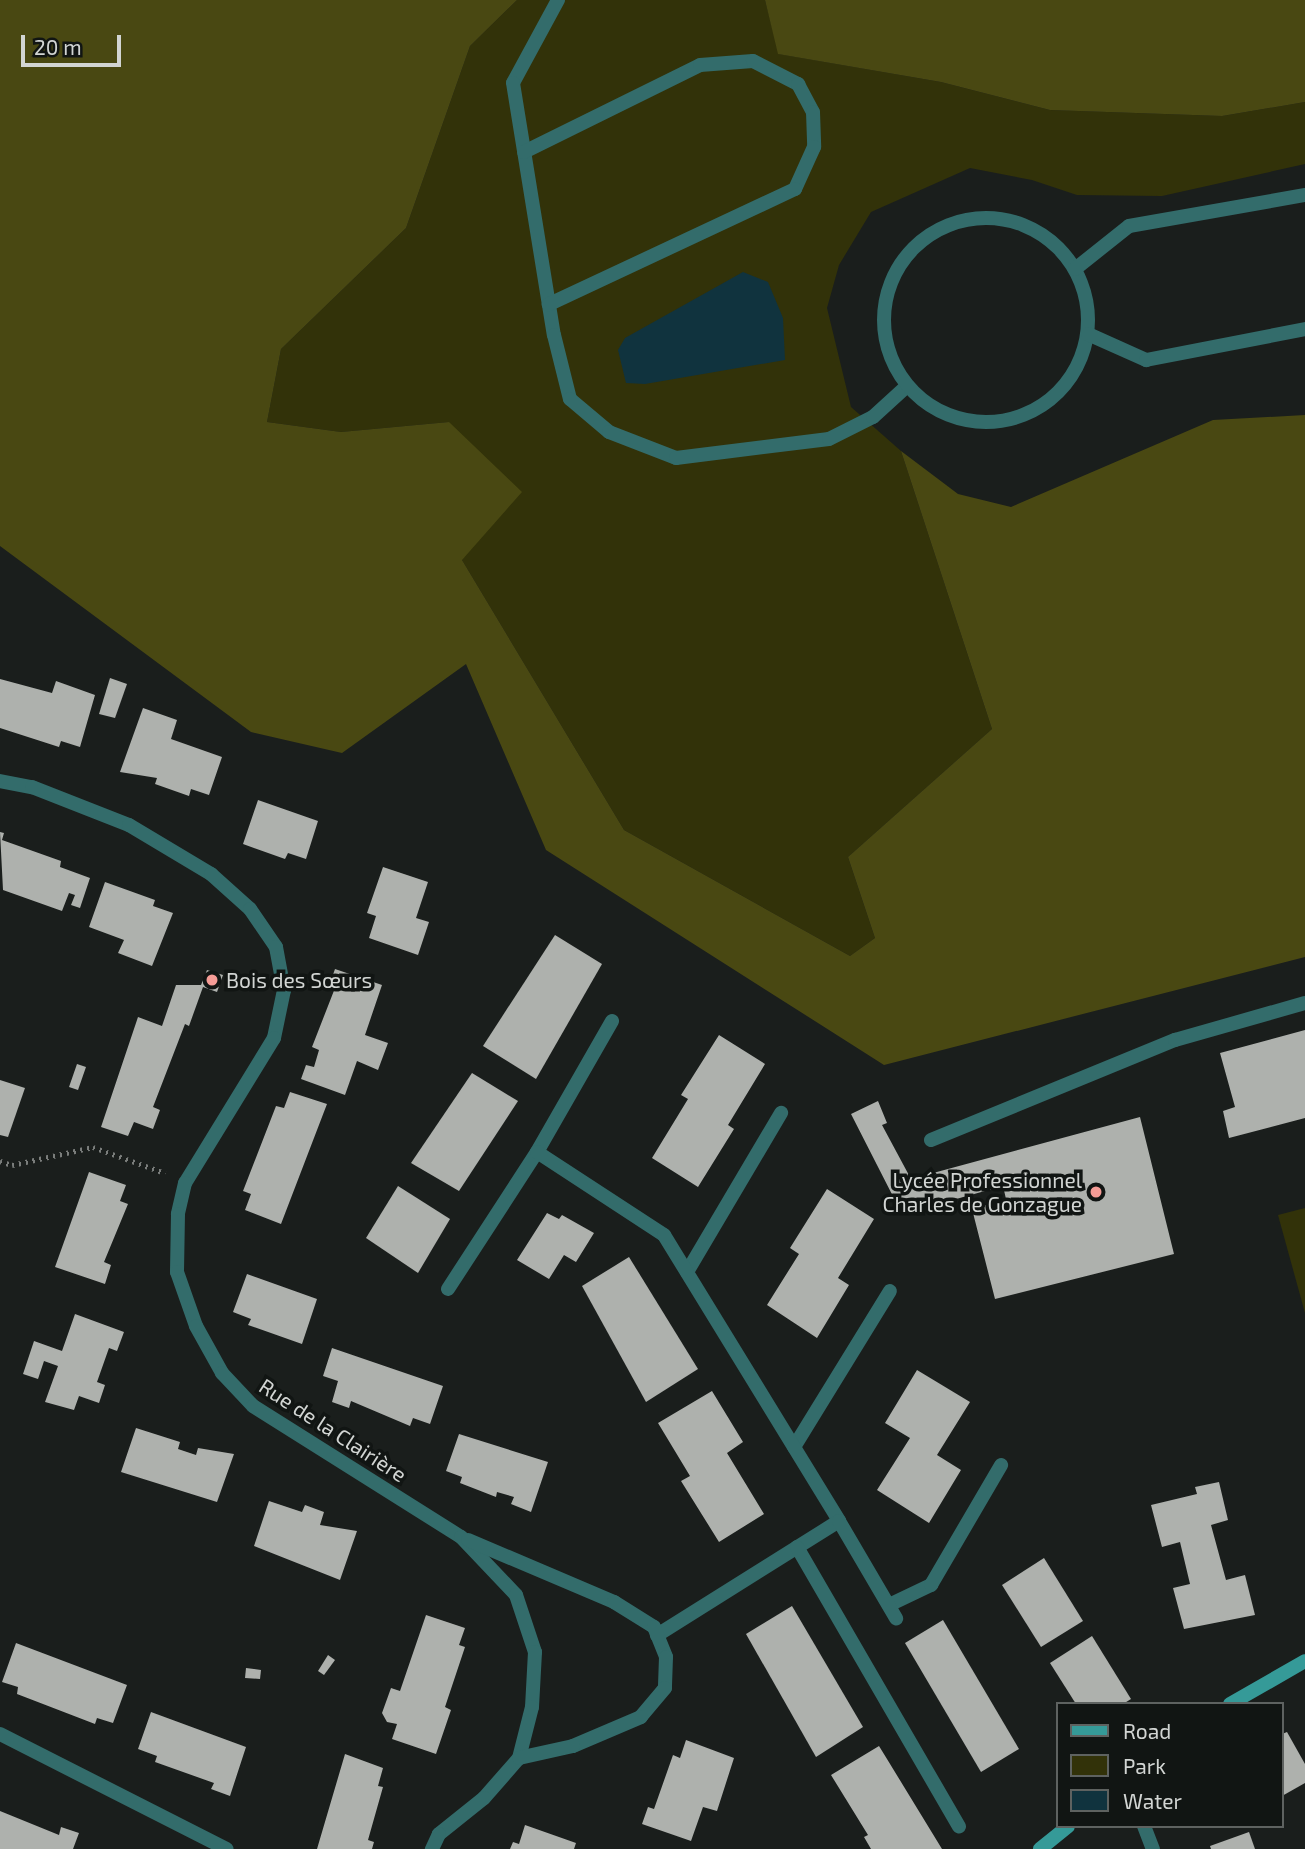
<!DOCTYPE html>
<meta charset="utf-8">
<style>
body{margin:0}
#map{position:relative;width:1305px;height:1849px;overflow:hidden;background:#1a1e1c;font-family:"Exo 2",sans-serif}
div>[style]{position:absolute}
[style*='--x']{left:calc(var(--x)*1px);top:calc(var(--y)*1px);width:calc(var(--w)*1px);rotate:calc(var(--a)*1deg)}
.green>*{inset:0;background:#323209}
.forest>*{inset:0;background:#494812}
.water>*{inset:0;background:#10333e}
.building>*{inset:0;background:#aeb1ad}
.path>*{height:4.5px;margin-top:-2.25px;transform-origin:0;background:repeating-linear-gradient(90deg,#7a7d7b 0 2px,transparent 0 7px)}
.lane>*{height:14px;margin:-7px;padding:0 7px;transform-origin:7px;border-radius:7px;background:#336c6b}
.lane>.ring{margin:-7px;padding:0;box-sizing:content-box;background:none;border:14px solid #336c6b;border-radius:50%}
.street>*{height:14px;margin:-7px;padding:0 7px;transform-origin:7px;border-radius:7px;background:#336c6b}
.secondary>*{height:14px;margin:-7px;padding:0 7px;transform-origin:7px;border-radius:7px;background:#359a98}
.dots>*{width:19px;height:19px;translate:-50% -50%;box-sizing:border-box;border:4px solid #111513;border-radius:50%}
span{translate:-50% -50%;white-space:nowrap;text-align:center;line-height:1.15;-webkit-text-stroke:7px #111513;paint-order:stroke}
.poi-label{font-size:21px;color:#d2d5d3}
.left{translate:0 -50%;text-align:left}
.right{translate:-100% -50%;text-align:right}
.street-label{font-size:21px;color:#d2d5d3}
.legend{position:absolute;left:1056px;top:1702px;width:228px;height:126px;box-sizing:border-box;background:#111513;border:2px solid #5e6260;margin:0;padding:9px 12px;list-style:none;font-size:21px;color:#d2d5d3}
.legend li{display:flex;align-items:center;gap:14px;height:35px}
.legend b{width:35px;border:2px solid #5e6260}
.scale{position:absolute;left:21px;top:35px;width:100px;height:32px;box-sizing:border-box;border:4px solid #d2d5d3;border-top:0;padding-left:9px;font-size:21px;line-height:24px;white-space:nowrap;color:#d2d5d3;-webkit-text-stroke:5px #111513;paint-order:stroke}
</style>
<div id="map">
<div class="green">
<i style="clip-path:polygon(517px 0,765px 0,779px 54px,941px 82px,1050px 110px,1222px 116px,1305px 102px,1305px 164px,1162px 196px,1077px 195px,1032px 180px,970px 168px,871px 212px,839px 265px,827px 308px,851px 407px,901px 451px,992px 729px,848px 857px,875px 938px,850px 956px,624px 830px,462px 560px,449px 422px,341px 432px,267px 422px,281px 349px,406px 228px,470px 46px)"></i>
<i style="clip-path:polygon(1305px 1208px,1305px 1313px,1278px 1215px)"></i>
</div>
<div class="forest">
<i style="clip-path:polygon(0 0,517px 0,470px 46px,406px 228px,281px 349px,267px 422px,341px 432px,449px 422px,522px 492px,462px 560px,624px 830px,850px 956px,875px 938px,848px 857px,992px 729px,901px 451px,958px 494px,1011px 507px,1213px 420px,1305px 415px,1305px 957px,884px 1065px,546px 850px,466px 664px,342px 753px,251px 732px,0 546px)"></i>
<i style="clip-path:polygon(765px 0,1305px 0,1305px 102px,1222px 116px,1050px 110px,941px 82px,778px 54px)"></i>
</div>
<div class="water">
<i style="clip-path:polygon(743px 272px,768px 282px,783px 318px,785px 360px,645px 384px,626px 383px,618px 350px,625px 338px)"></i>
</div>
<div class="building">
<i style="clip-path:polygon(110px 678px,127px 684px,115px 718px,99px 714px)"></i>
<i style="clip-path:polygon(0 679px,52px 693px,56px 681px,95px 695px,80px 747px,61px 741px,59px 747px,0 728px)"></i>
<i style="clip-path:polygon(143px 708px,177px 720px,171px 739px,222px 757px,209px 795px,191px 789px,189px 796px,155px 784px,157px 778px,120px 772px)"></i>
<i style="clip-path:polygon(258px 800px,318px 821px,306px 859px,288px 853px,285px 859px,243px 844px)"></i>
<i style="clip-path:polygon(0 832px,4px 833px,2px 840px,61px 861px,60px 867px,90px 878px,80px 908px,71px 905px,75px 895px,69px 893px,62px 911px,3px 890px)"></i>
<i style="clip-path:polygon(383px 867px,428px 882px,416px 918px,429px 922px,418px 955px,369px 938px,376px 916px,367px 913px)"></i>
<i style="clip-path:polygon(105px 882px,155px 900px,153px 906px,173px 913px,152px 966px,118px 953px,124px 940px,89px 927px)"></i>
<i style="clip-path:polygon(555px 935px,602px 964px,536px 1079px,483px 1046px)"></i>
<i style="clip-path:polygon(335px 969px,382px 985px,365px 1035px,388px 1043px,378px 1070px,357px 1061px,345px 1095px,301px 1079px,306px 1065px,314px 1067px,319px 1050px,312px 1047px,335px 988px,329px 986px)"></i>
<i style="clip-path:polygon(207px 970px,223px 975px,217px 992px,203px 987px,189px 1026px,185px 1024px,153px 1107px,160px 1110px,153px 1129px,134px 1122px,128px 1136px,101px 1127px,138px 1017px,162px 1026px,176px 985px,201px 985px)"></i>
<i style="clip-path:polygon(1305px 1030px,1305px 1118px,1229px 1138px,1223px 1111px,1235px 1107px,1220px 1053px)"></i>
<i style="clip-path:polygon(719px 1035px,765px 1064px,728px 1125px,734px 1129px,698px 1187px,652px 1158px,688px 1099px,681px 1095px)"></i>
<i style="clip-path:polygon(77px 1064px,86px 1067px,78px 1090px,69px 1087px)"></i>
<i style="clip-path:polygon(472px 1073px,518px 1101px,459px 1191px,411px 1163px)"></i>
<i style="clip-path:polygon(0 1080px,25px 1088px,8px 1137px,0 1135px)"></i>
<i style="clip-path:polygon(290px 1092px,327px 1104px,281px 1224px,245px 1210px,251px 1194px,243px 1191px,276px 1106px,284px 1108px)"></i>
<i style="clip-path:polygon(878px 1101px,887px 1123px,882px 1125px,911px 1179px,1140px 1117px,1174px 1254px,995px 1299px,972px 1209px,1006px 1199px,1003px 1186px,902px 1214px,851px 1114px)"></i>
<i style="clip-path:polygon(89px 1172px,126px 1185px,120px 1201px,128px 1204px,104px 1262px,111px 1265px,105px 1284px,55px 1267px)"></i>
<i style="clip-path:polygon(398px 1186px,450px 1219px,418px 1273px,366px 1238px)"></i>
<i style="clip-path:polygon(827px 1189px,874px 1219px,838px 1278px,849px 1285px,817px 1338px,767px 1305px,799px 1254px,790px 1248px)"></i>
<i style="clip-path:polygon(547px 1213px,559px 1219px,562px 1215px,594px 1233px,576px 1262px,564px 1255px,549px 1279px,517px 1260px)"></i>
<i style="clip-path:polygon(629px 1257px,698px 1369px,646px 1402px,582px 1286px)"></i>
<i style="clip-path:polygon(247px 1274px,317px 1299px,302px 1344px,248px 1325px,251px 1319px,233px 1312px)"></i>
<i style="clip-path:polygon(75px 1314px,124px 1332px,117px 1351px,109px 1348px,97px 1382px,105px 1385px,99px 1403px,79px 1396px,74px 1410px,45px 1402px,58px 1366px,44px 1361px,38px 1379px,23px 1374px,34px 1341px,62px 1351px)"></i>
<i style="clip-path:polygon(332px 1348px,443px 1386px,430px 1424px,413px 1418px,410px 1426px,351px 1401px,349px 1408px,332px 1402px,338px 1381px,323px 1376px)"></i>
<i style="clip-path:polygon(917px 1370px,970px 1402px,937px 1455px,961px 1470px,929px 1523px,877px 1490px,910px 1438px,885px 1423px)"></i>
<i style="clip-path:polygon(712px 1391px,743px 1442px,727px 1453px,764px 1514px,719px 1542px,681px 1481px,690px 1476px,658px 1423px)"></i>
<i style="clip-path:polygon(136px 1428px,180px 1442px,178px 1449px,196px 1455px,198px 1448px,234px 1454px,217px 1502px,121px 1472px)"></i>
<i style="clip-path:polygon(459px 1434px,548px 1462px,531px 1512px,511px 1504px,514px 1497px,497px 1492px,496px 1497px,460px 1483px,462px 1477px,446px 1471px)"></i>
<i style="clip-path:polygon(1219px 1482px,1228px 1520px,1211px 1525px,1226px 1580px,1245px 1575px,1255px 1615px,1184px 1629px,1173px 1588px,1190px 1584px,1180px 1542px,1162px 1547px,1151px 1505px,1197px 1494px,1195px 1487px)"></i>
<i style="clip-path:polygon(269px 1501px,302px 1512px,305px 1505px,324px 1512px,320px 1525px,357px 1531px,340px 1580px,254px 1546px)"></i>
<i style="clip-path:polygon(1044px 1558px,1083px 1621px,1041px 1647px,1002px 1585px)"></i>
<i style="clip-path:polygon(792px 1606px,863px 1727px,816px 1757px,746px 1634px)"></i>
<i style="clip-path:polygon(426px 1615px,465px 1628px,459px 1645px,465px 1647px,445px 1707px,451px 1710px,436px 1754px,392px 1739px,397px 1724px,387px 1722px,382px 1713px,391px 1688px,400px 1691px)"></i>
<i style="clip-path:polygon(943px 1620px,1019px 1749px,981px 1772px,905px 1643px)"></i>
<i style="clip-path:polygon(1092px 1636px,1131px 1699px,1123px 1704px,1076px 1704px,1050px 1663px)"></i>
<i style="clip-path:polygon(16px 1643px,127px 1685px,113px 1723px,97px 1718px,95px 1724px,17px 1694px,18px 1687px,2px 1682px)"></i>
<i style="clip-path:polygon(328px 1655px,335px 1660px,324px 1675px,318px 1671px)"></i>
<i style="clip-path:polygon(246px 1668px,261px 1670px,260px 1679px,245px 1678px)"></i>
<i style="clip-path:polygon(151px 1712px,246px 1747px,230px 1796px,211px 1789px,214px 1783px,155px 1762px,157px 1756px,138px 1749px)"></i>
<i style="clip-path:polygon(1287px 1732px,1305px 1764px,1305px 1783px,1282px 1796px,1282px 1734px)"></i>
<i style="clip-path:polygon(686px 1740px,734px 1758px,717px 1811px,703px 1807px,691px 1841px,642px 1824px,648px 1807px,654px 1809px,673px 1755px,680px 1758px)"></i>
<i style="clip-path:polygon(879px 1746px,887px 1759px,942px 1849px,871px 1849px,864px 1837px,868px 1835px,831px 1775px)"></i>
<i style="clip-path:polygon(345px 1754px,383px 1768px,378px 1786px,383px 1787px,368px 1840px,374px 1842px,372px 1849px,317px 1849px)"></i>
<i style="clip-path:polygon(0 1811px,59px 1835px,61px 1827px,79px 1833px,73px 1849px,0 1849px)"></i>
<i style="clip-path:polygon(525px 1825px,576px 1843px,574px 1849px,510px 1849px,513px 1842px,519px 1844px)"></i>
<i style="clip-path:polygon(1249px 1832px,1255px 1849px,1211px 1849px,1210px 1846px)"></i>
</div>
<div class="path">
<i style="--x:0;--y:1161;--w:13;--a:18"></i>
<i style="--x:12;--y:1165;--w:83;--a:-12.5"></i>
<i style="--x:93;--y:1147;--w:77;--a:19.9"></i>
</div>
<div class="lane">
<i style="--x:558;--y:0;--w:94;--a:118.5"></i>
<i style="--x:513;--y:83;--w:255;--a:80.8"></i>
<i style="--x:554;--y:335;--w:66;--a:76"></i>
<i style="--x:570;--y:399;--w:51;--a:40.2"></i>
<i style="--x:609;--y:432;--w:72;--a:21.2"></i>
<i style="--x:676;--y:458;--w:154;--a:-7.1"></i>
<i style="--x:829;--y:439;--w:49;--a:-26.6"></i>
<i style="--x:873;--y:417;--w:46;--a:-42.4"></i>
<i style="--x:524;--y:152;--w:196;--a:-26.3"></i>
<i style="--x:700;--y:65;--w:53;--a:-4.3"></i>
<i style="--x:753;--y:61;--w:51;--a:27.1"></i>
<i style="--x:798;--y:84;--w:32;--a:62"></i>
<i style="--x:813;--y:112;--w:35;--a:88"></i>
<i style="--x:814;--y:147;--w:46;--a:114.3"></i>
<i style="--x:795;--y:189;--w:272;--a:154.9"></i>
<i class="ring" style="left:884px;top:218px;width:190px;height:190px"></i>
<i style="--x:1075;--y:269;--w:69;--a:-38.5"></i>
<i style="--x:1129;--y:226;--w:179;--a:-10"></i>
<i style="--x:1088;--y:334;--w:64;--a:24.1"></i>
<i style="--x:1146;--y:360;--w:162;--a:-11"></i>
<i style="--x:931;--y:1140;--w:264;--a:-22.3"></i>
<i style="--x:1175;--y:1040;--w:135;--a:-15.9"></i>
<i style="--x:687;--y:1272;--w:185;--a:-59.4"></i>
<i style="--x:794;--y:1447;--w:183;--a:-58.4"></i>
<i style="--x:889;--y:1605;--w:47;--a:-25.5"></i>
<i style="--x:931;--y:1585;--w:139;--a:-59.7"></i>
</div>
<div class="street">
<i style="--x:0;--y:781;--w:33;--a:11"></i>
<i style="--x:32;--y:787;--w:104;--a:21.4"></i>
<i style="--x:129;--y:825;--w:96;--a:30.9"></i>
<i style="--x:211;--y:874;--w:52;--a:41.9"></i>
<i style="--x:250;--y:909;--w:46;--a:55.6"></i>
<i style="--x:276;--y:947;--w:44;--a:79.5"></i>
<i style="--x:284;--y:990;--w:49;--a:101.8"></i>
<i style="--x:274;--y:1038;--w:170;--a:121.5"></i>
<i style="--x:185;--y:1183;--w:32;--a:103"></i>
<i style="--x:178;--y:1214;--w:58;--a:91"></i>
<i style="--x:177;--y:1272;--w:57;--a:70.6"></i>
<i style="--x:196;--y:1326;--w:54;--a:61"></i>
<i style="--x:222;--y:1373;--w:45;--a:46.8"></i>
<i style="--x:253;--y:1406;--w:246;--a:32.2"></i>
<i style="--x:461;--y:1537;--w:80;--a:46.5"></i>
<i style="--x:516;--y:1595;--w:60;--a:71.6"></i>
<i style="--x:535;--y:1652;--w:55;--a:93.1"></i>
<i style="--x:532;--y:1707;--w:53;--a:104.3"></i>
<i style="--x:519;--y:1758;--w:53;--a:131.2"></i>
<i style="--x:484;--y:1798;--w:58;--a:141.3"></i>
<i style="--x:439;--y:1834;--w:17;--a:115"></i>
<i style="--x:537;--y:1152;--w:151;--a:-60.2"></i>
<i style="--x:448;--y:1289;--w:163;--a:-57"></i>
<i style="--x:537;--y:1152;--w:152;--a:33.2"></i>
<i style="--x:664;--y:1235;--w:335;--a:58.5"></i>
<i style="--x:839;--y:1521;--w:215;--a:147.9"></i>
<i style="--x:839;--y:1521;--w:113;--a:59.6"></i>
<i style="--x:468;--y:1540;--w:159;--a:23"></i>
<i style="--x:614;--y:1602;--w:47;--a:32"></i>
<i style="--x:654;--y:1627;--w:32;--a:68"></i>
<i style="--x:666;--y:1657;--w:31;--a:92"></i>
<i style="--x:665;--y:1688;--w:38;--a:130"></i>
<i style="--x:641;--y:1717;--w:74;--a:156.9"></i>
<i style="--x:573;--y:1746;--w:55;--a:167.5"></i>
<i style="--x:797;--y:1547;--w:323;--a:59.9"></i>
<i style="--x:0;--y:1734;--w:254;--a:26.9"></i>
<i style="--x:1144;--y:1826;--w:25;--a:69"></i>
</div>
<div class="secondary">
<i style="--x:1230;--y:1704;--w:86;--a:-29.8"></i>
<i style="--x:1040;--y:1849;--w:36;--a:-39"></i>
</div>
<div class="dots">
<i style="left:212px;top:980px;background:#f59c96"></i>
<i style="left:1096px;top:1192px;background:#f59c96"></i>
</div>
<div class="poi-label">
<span class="left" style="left:226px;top:980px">Bois des Sœurs</span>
<span class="right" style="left:1082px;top:1192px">Lycée Professionnel<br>Charles de Gonzague</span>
</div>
<div class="street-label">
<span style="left:333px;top:1430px;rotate:33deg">Rue de la Clairière</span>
</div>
<ul class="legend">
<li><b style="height:9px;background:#359a98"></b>Road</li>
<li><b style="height:19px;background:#323209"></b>Park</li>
<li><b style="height:19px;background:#10333e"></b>Water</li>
</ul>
<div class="scale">20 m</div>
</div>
